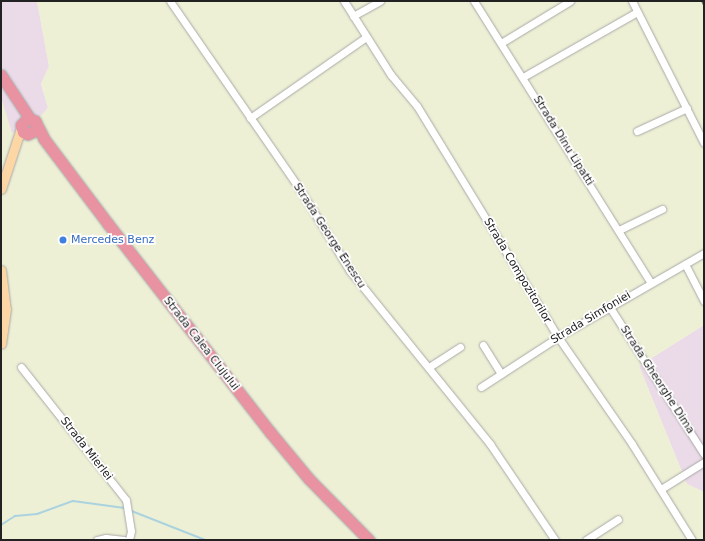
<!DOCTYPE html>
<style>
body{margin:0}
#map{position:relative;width:705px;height:541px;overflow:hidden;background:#f2efe9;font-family:"DejaVu Sans",sans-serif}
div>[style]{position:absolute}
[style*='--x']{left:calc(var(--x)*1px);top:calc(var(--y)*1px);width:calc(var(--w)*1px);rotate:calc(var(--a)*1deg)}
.industrial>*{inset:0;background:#ebdbe8}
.farmland>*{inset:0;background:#eef0d5}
.stream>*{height:2px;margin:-1px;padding:0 1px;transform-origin:1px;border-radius:1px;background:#aad3df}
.roads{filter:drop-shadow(0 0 1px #a9a9a9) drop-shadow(0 0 1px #a9a9a9)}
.minor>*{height:7px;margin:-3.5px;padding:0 3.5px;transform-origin:3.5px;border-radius:3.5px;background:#fff}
.major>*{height:9px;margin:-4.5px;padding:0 4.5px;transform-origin:4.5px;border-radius:4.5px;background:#fcd6a4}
.highway>*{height:11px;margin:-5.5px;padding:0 5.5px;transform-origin:5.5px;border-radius:5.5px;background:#e892a2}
.rail>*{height:2px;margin-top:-1px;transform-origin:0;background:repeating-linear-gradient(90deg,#707070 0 8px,transparent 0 16px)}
.dots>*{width:11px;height:11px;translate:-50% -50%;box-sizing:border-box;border:2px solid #fff;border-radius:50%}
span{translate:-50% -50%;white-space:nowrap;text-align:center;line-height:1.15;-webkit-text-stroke:3.5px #fff;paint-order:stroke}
.street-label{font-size:11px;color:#222}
.shop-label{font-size:11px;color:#366cbe}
.left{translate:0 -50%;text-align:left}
.frame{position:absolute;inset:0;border:2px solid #222;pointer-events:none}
</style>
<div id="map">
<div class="industrial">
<i style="clip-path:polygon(1px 1px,37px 1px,49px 66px,41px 84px,48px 108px,38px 119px,12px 134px,1px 98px)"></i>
<i style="clip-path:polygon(704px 325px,704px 492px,687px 484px,639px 366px)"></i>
</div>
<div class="farmland">
<i style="clip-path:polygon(37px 1px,704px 1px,704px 325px,639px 366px,687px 484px,704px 492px,704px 540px,1px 540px,1px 98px,12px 133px,38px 119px,48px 108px,41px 84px,49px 66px)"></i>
</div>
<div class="stream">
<i style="--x:129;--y:510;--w:82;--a:21.5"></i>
<i style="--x:1;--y:525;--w:17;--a:-33"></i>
<i style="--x:15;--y:516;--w:22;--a:-5"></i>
<i style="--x:37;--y:514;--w:38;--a:-20"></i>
<i style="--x:73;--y:501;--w:52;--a:7.7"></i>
</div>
<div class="roads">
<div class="minor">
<i style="--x:170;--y:1;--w:227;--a:55.4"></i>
<i style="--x:299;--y:188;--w:97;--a:58.4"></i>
<i style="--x:350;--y:271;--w:223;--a:51"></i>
<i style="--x:490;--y:444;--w:116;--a:55.9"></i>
<i style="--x:344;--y:1;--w:88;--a:57.6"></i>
<i style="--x:391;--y:75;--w:40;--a:50"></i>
<i style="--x:417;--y:106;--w:271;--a:58.6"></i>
<i style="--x:558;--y:337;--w:130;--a:55.3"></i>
<i style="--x:632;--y:444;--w:113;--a:58"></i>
<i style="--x:474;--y:1;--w:332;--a:57.9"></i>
<i style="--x:632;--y:1;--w:159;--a:63.1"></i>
<i style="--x:353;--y:16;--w:31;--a:-29"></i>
<i style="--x:501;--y:43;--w:81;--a:-31.3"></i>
<i style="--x:523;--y:77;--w:131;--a:-29.7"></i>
<i style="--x:250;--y:118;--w:141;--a:-34.9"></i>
<i style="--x:637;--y:131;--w:55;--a:-24.7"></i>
<i style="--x:619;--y:230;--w:48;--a:-26"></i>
<i style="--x:685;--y:264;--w:42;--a:62.8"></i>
<i style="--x:609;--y:306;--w:176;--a:57.3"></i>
<i style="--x:483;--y:345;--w:34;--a:58"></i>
<i style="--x:21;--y:367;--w:169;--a:51.7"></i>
<i style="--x:126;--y:500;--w:31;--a:81"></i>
<i style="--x:131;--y:531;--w:9;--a:103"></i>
<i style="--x:429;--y:367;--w:37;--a:-33"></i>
<i style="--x:481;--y:387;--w:92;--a:-33"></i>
<i style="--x:558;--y:337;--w:168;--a:-29.9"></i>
<i style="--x:661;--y:489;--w:51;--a:-32.1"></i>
<i style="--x:97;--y:540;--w:9;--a:-13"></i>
<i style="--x:106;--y:538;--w:18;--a:6"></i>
<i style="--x:586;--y:540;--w:38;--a:-33"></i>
</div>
<div class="major">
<i style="--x:1;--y:189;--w:64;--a:-71.8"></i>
<i style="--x:1;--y:270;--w:39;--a:83"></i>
<i style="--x:6;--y:309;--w:35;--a:98"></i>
</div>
<div class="highway">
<i style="--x:1;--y:75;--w:53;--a:56.6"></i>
<i style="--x:36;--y:126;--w:5;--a:112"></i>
<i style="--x:34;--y:131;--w:7;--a:153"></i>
<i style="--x:28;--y:134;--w:5;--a:-158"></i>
<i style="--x:23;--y:132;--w:7;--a:-106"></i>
<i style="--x:21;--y:125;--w:10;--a:-45"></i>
<i style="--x:28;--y:118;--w:8;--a:23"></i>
<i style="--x:35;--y:121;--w:20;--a:63"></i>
<i style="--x:44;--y:139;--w:106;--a:53"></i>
<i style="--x:108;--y:224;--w:264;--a:52.1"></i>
<i style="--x:270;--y:432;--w:61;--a:50.3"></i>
<i style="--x:309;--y:479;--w:86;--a:45.5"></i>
</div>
</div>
<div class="rail">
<i style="--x:702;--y:1;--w:4;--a:63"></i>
</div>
<div class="dots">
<i style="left:63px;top:240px;background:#3f7fe0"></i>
</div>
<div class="street-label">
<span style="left:563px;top:141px;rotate:58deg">Strada Dinu Lipatti</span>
<span style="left:329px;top:236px;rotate:57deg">Strada George Enescu</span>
<span style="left:517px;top:271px;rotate:59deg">Strada Compozitorilor</span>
<span style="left:591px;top:318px;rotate:-31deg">Strada Simfoniei</span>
<span style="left:201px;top:344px;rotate:52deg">Strada Calea Clujului</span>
<span style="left:657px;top:380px;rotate:57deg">Strada Gheorghe Dima</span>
<span style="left:86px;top:449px;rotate:52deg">Strada Mierlei</span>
</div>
<div class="shop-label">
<span class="left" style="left:71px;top:240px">Mercedes Benz</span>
</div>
<div class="frame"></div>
</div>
